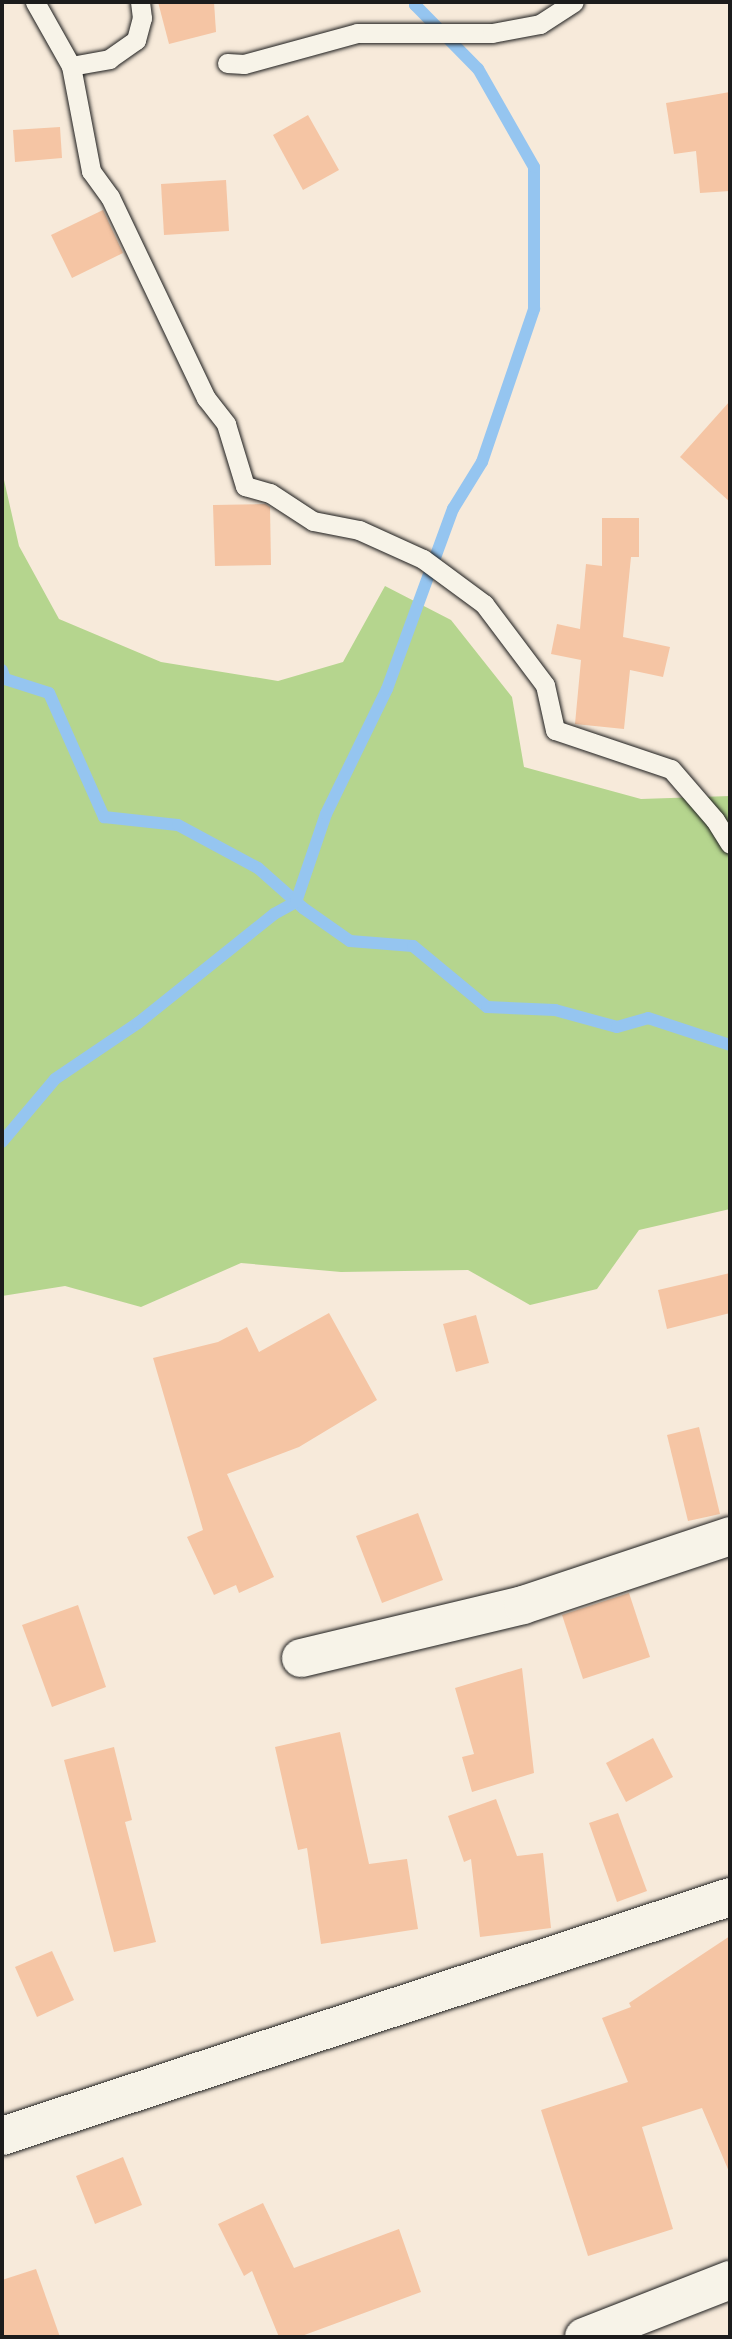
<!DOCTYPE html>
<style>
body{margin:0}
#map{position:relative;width:732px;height:2339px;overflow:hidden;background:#f7eada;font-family:Sriracha,sans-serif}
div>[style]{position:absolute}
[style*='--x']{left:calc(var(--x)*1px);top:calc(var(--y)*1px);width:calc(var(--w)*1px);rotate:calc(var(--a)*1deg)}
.green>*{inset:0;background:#b5d58e}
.stream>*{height:12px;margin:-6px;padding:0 6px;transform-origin:6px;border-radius:6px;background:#95c5f0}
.building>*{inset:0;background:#f5c5a4}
.roads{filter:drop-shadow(0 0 2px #1c1c1c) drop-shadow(0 0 2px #1c1c1c)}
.service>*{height:19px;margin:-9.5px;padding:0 9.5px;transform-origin:9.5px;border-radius:9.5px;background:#f7f3e8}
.minor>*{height:38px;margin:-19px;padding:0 19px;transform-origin:19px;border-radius:19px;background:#f7f3e8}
span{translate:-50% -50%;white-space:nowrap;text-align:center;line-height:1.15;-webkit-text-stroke:6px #f7f3e8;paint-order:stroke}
.frame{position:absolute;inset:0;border:4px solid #1c1c1c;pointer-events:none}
</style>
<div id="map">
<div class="green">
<i style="clip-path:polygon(2px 471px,19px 546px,59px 619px,161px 662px,278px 681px,343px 662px,385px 586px,451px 620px,512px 697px,524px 767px,641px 799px,730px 796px,730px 1209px,639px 1230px,597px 1289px,530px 1305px,468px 1270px,341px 1272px,241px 1263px,141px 1307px,65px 1286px,2px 1296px)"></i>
</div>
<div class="stream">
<i style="--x:2;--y:670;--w:9;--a:72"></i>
<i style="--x:5;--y:679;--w:46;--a:17.7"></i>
<i style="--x:49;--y:693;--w:136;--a:66.1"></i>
<i style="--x:104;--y:817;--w:74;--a:6.2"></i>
<i style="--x:178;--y:825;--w:91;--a:28.3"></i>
<i style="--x:258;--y:868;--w:60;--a:41.6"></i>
<i style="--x:303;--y:908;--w:57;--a:35.1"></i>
<i style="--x:350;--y:941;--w:63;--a:4.5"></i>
<i style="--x:413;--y:946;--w:96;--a:39.5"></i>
<i style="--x:487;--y:1007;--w:68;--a:2.5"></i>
<i style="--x:555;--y:1010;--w:64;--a:15.3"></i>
<i style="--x:617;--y:1027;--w:32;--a:-16"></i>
<i style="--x:648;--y:1018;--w:86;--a:18.2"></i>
<i style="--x:2;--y:1142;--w:82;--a:-49.9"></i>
<i style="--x:55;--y:1079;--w:100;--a:-34"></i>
<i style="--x:138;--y:1023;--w:174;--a:-38.7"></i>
<i style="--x:274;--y:914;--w:25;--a:-29"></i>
<i style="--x:296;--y:902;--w:93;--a:-71.2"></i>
<i style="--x:326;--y:814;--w:139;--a:-64"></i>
<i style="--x:387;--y:689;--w:192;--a:-69.9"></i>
<i style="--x:453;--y:509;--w:55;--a:-58.3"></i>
<i style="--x:482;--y:462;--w:162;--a:-71.2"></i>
<i style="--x:534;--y:309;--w:142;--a:-90"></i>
<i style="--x:534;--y:167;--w:113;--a:-119.7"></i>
<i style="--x:478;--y:69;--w:90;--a:-134.5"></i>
<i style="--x:415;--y:5;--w:4;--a:-56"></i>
</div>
<div class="building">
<i style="clip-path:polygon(158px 2px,214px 2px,216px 32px,169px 44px)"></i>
<i style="clip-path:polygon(730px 92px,730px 191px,700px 193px,696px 151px,674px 154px,666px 103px)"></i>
<i style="clip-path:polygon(308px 115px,339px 170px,303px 190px,273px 135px)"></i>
<i style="clip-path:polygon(60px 127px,62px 158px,15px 162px,13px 130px)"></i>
<i style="clip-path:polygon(226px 180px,229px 231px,164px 235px,161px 184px)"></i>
<i style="clip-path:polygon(103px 210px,123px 253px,72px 278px,51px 235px)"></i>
<i style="clip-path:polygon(730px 401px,730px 502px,680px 457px)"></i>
<i style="clip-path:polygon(265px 504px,270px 507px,271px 565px,215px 566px,213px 505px)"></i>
<i style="clip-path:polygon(602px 518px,639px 518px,639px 557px,631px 557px,623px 637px,670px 647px,663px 677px,630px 670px,624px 729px,575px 724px,581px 660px,551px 654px,557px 624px,580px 629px,586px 564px,602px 566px)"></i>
<i style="clip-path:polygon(730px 1273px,730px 1313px,667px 1329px,658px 1290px)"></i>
<i style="clip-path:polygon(329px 1313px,377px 1400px,299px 1447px,227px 1474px,274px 1577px,239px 1593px,236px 1585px,214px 1595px,187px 1537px,203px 1530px,153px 1358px,218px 1342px,247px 1327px,259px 1352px)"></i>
<i style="clip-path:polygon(476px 1315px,489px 1363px,456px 1372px,443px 1324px)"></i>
<i style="clip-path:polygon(699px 1427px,720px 1514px,688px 1521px,667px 1435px)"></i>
<i style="clip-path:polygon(418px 1513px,443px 1580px,382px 1603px,356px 1536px)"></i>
<i style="clip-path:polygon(629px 1593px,650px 1657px,583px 1679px,562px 1615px)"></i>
<i style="clip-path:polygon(78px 1605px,106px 1687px,52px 1707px,22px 1625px)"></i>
<i style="clip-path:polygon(522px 1668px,534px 1773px,472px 1792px,462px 1757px,474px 1754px,455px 1688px)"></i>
<i style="clip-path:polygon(340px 1732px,369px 1864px,407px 1859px,418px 1929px,321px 1944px,307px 1848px,298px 1850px,275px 1747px)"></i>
<i style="clip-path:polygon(653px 1738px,673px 1777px,626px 1802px,606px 1763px)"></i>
<i style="clip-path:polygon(114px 1747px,132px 1820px,125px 1822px,156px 1942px,114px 1952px,64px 1760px)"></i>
<i style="clip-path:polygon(496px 1799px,517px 1856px,543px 1853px,551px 1928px,480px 1937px,471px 1859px,464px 1862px,448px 1816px)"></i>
<i style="clip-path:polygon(618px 1813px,647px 1891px,617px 1902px,589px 1823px)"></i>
<i style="clip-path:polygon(730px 1936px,730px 2174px,702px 2108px,642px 2127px,673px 2229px,588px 2256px,541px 2110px,628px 2082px,602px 2018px,631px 2007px,629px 2003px)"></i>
<i style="clip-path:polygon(52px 1951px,74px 2000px,37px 2017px,15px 1967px)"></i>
<i style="clip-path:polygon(123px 2157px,142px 2205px,95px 2224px,76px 2176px)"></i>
<i style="clip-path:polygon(263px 2203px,294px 2268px,399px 2229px,421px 2292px,299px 2337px,279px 2337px,252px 2271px,244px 2276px,218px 2224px)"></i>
<i style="clip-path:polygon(36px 2269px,60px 2337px,2px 2337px,2px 2280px)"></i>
</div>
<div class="roads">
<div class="service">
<i style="--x:35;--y:2;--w:73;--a:60.6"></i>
<i style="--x:71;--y:66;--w:107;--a:79.2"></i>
<i style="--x:91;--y:171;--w:32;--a:54"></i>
<i style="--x:110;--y:197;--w:223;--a:64.5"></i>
<i style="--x:206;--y:398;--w:33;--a:52"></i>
<i style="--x:226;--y:424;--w:65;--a:73"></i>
<i style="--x:245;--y:486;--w:26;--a:16"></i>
<i style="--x:270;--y:493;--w:51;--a:33.1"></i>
<i style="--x:313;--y:521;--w:47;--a:11.1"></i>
<i style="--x:359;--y:530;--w:70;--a:24.4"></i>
<i style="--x:423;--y:559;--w:76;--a:36.4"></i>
<i style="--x:484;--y:604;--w:101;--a:53"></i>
<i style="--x:545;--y:685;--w:46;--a:77.5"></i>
<i style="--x:555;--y:730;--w:122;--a:18.6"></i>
<i style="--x:671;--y:769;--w:67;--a:49.2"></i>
<i style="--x:715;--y:820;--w:28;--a:58"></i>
<i style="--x:227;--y:63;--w:17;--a:3"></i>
<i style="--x:244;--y:64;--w:117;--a:-15.3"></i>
<i style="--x:357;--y:33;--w:135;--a:0"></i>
<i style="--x:492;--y:33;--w:49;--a:-10.6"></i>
<i style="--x:540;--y:24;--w:40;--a:-32.9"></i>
<i style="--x:71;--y:66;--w:39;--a:-10"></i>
<i style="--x:109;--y:59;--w:33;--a:-35"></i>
<i style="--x:136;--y:40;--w:23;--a:-75"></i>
<i style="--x:142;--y:18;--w:16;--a:-97"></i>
</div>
<div class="minor">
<i style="--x:301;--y:1658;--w:228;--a:-13.4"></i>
<i style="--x:523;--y:1605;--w:218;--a:-18.4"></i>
<i style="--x:2;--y:2136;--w:766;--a:-18.17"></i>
<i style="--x:584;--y:2337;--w:157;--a:-21.3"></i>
</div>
</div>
<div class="frame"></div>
</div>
